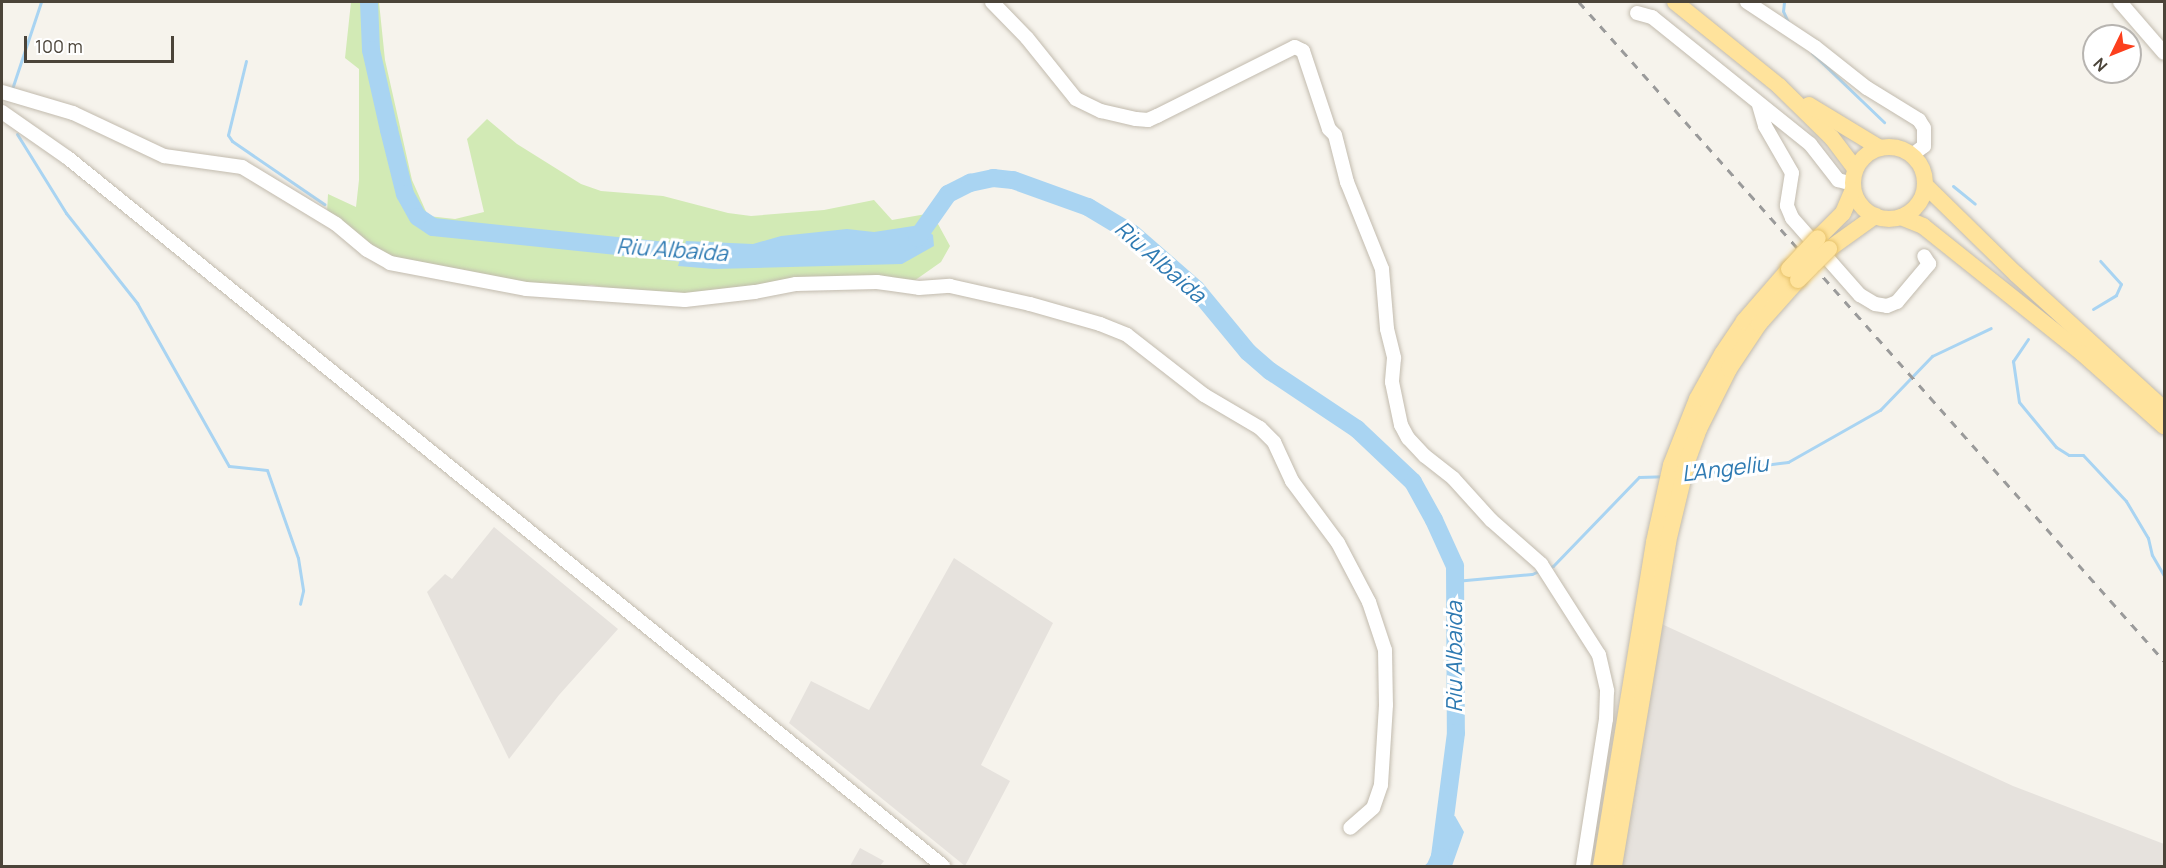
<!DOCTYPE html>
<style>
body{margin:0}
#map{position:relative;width:2166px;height:868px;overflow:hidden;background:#f6f3ec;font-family:Manrope,sans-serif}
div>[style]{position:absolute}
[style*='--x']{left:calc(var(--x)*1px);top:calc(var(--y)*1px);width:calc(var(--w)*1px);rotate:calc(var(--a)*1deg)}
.industrial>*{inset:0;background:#e6e2dd}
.green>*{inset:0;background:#d2eab5}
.water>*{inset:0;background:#a9d4f2}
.stream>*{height:3px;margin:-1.5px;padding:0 1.5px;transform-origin:1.5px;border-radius:1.5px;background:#a9d4f2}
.river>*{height:18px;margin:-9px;padding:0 9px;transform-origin:9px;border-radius:9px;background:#a9d4f2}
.roads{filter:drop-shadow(0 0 2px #c2bbae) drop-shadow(0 0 2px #c2bbae)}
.minor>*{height:14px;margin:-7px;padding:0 7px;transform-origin:7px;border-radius:7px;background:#fff}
.major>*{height:16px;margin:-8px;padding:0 8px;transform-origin:8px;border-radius:8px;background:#ffe39c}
.major>.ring{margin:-8px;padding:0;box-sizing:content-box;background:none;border:16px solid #ffe39c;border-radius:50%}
.rail>*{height:3px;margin-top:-1.5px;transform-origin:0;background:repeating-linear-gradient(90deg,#9a9a9a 0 8px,transparent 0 16px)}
.bridges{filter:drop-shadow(0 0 2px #e6c16a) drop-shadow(0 0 2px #e6c16a)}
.major-bridge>*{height:16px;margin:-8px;padding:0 8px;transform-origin:8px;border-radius:8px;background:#ffe39c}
span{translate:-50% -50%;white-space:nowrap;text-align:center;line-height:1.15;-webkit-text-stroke:6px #fff;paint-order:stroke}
.water-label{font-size:22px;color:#2e7ab2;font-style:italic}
.frame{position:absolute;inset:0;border:3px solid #4b4439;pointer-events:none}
.north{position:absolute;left:2082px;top:24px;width:60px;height:60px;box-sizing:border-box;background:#fff;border:2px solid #b7b4b0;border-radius:50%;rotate:227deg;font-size:16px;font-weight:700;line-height:24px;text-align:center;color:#4b4439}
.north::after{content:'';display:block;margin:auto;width:21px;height:27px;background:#fc3f1d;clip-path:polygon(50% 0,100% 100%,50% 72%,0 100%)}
.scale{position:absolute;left:24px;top:36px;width:150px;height:27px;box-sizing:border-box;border:3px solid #4b4439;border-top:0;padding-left:8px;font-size:18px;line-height:21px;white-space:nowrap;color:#4b4439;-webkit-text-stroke:4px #fff;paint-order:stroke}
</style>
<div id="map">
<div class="industrial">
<i style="clip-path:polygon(494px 527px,618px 629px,559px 695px,509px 759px,427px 592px,445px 574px,452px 579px)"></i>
<i style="clip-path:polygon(954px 558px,1053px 623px,981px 765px,1010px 781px,965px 866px,789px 723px,811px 681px,869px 710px)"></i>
<i style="clip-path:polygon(1653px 620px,2013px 786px,2164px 844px,2164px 866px,1614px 866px)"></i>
<i style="clip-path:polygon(860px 848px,884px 861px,880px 866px,850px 866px)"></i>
</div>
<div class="green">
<i style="clip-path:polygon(351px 2px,379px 2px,385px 60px,412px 180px,428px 216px,455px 219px,484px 212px,467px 139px,487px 119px,517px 144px,581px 184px,601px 191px,663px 196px,728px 213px,751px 216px,824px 210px,874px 200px,892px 220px,932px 213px,950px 246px,941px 262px,914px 281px,702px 294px,643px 294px,591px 285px,564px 289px,479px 276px,470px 271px,392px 258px,374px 249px,327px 213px,328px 194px,356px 207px,359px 180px,359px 69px,345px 58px)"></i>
</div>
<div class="water">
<i style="clip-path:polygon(920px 225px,933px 235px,934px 246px,902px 264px,714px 269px,678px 266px,686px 241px,753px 244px,781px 236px,847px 229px,874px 232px)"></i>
<i style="clip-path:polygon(1455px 816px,1464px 832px,1452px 866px,1424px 866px,1430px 861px,1433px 848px,1438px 818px)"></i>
</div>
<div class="stream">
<i style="--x:1784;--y:2;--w:9;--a:96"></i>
<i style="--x:1783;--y:11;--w:12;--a:66"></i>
<i style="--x:1812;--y:53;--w:100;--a:43.8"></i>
<i style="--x:246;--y:61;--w:76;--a:103.7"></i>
<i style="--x:228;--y:135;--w:7;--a:56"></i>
<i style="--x:232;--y:141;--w:112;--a:34.4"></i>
<i style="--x:12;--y:89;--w:92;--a:-71.6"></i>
<i style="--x:17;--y:134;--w:93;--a:58.2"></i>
<i style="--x:66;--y:213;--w:115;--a:51.7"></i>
<i style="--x:137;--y:303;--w:187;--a:60.6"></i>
<i style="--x:229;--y:466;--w:38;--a:6"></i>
<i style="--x:267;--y:470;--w:93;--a:70.6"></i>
<i style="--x:298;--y:558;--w:33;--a:81"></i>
<i style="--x:303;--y:591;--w:13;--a:103"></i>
<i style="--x:1953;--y:186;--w:28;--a:39"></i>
<i style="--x:2093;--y:309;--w:27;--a:-31"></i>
<i style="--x:2116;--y:295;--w:12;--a:-66"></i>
<i style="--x:2121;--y:284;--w:31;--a:-132"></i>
<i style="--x:2028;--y:339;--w:27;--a:124"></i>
<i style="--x:2013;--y:361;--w:41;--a:81.7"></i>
<i style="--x:2019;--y:402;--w:58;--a:50.6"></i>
<i style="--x:2056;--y:447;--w:15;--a:32"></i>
<i style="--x:2069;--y:455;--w:14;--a:0"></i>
<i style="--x:2083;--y:455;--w:63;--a:46.9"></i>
<i style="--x:2126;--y:501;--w:43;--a:59.3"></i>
<i style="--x:2148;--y:538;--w:17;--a:77"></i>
<i style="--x:2152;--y:555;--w:24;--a:60"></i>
<i style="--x:1689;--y:475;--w:100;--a:-7.5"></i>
<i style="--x:1788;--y:462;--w:106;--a:-29.5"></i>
<i style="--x:1880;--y:410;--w:75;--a:-46.1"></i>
<i style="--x:1932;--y:356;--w:65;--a:-25.4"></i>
<i style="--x:1547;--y:568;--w:6;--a:-18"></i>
<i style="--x:1553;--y:566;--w:124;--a:-46"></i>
<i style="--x:1639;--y:477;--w:25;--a:-2"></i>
<i style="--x:1455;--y:581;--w:77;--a:-5.2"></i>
<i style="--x:1532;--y:574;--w:10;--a:-24"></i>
</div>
<div class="river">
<i style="--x:369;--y:2;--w:48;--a:87.6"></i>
<i style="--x:371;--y:50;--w:82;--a:77.3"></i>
<i style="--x:389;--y:130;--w:66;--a:76"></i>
<i style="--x:405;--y:194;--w:26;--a:61"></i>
<i style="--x:418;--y:217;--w:18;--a:34"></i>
<i style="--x:433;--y:227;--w:273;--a:5.9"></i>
<i style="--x:908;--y:242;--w:10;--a:-24"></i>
<i style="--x:917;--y:238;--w:54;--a:-54.8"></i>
<i style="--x:948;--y:194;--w:25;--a:-27"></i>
<i style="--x:970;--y:183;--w:24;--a:-12"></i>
<i style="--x:993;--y:178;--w:20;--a:6"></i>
<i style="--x:1013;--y:180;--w:80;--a:19.8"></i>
<i style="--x:1088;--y:207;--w:52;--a:31"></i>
<i style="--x:1133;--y:234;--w:84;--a:41.1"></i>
<i style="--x:1196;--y:289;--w:82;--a:50.5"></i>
<i style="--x:1248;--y:352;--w:29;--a:41"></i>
<i style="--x:1270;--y:371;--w:105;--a:33.7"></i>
<i style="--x:1357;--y:429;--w:77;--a:43.4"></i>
<i style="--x:1413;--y:482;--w:43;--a:61.1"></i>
<i style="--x:1434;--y:520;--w:51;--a:65.5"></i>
<i style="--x:1455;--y:566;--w:167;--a:89.7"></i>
<i style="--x:1456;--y:733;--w:125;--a:97.4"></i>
<i style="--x:1440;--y:857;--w:10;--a:114"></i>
</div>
<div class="roads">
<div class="minor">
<i style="--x:992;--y:2;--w:50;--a:45.8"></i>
<i style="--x:1027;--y:38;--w:78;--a:51.2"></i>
<i style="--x:1076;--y:99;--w:28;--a:26"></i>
<i style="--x:1101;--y:111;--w:36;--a:13"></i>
<i style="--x:1136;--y:119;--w:12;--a:5"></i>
<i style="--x:1148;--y:120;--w:10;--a:-24"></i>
<i style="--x:1157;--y:116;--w:154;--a:-26.6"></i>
<i style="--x:1295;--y:47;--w:9;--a:27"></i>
<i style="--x:1303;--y:51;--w:82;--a:71.6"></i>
<i style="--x:1329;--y:129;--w:8;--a:45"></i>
<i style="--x:1335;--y:135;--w:49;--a:75.7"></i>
<i style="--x:1347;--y:182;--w:94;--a:68.1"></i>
<i style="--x:1382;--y:269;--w:60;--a:85.2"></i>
<i style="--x:1387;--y:329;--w:30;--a:76"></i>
<i style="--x:1394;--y:358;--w:24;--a:95"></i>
<i style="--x:1392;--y:382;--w:44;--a:78.2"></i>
<i style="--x:1401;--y:425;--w:15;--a:62"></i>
<i style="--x:1408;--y:438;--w:25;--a:47"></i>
<i style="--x:1425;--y:456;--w:36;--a:38"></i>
<i style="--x:1453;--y:478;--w:57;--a:47.9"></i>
<i style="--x:1491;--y:520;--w:67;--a:41.3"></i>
<i style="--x:1541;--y:564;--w:108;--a:57.5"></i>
<i style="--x:1599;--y:655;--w:37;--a:77"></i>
<i style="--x:1607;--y:691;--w:28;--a:92"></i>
<i style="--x:1606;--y:719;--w:149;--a:98.9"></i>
<i style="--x:1747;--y:2;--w:82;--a:33.5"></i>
<i style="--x:1815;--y:47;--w:66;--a:38.3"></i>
<i style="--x:1867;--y:88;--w:61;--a:31.6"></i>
<i style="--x:1919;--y:120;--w:9;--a:58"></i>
<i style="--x:1924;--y:128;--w:18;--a:90"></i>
<i style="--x:1924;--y:146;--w:15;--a:143"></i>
<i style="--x:2120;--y:2;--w:67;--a:49.2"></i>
<i style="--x:1637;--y:13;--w:16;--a:15"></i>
<i style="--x:1652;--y:17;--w:203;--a:38.8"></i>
<i style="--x:1810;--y:144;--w:46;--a:52.1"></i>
<i style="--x:1838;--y:180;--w:16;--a:15"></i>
<i style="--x:2;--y:92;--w:74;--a:16.5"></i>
<i style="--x:73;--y:113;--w:101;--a:25.3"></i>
<i style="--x:164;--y:156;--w:79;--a:8"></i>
<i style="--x:242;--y:167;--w:110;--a:31.2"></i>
<i style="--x:336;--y:224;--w:40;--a:40"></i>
<i style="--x:367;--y:250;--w:26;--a:29"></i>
<i style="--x:390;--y:263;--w:138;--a:10.8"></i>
<i style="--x:526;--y:289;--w:159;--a:4"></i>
<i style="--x:685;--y:300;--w:70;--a:-6.5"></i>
<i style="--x:755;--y:292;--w:42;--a:-11"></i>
<i style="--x:796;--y:284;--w:81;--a:-1.4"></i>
<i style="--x:877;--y:282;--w:42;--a:8.1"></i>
<i style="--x:919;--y:288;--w:31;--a:-4"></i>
<i style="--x:950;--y:286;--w:82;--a:12.7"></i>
<i style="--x:1030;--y:304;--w:73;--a:15.9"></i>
<i style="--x:1100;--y:324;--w:29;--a:22"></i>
<i style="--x:1127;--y:335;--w:98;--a:37.9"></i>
<i style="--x:1204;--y:395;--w:65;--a:30.5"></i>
<i style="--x:1260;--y:428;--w:20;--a:45"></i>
<i style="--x:1274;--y:442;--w:43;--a:65.2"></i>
<i style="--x:1292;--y:481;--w:77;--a:53.4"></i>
<i style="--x:1338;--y:543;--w:67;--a:62.3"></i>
<i style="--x:1369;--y:602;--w:51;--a:71.6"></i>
<i style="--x:1385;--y:650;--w:55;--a:89"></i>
<i style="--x:1386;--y:705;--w:80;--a:93.6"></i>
<i style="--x:1381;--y:785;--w:24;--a:109"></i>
<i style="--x:1373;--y:808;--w:30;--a:139"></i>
<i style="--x:1759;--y:105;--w:22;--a:74"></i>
<i style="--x:1765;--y:126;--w:54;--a:60.1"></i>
<i style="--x:1792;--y:173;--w:33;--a:99"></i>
<i style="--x:1787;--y:206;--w:13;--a:67"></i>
<i style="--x:1792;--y:218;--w:103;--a:48.6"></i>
<i style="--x:1860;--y:295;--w:17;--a:31"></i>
<i style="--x:1875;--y:304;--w:12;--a:9"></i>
<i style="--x:1887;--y:306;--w:11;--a:-22"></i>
<i style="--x:1897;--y:302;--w:50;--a:-49.9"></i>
<i style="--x:1929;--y:264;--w:9;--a:-122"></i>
<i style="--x:2;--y:112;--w:80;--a:34.9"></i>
<i style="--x:68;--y:158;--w:1126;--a:38.98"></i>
</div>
<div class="major">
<i style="--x:1675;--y:2;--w:134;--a:38.9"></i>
<i style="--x:1779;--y:86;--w:74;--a:44.5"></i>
<i style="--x:1832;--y:138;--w:39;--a:53"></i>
<i style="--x:1809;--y:105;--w:83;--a:31.2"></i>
<i class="ring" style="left:1853px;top:147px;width:56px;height:56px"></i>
<i style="--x:1925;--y:185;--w:127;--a:44.4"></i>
<i style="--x:2016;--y:274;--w:200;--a:42.4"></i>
<i style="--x:1901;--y:217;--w:24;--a:22"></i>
<i style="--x:1923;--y:226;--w:203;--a:38.6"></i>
<i style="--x:2082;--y:353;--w:110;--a:41.7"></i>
<i style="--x:1818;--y:238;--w:35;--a:-45"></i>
<i style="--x:1843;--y:213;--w:25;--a:-67"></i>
<i style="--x:1829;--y:249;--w:57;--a:-35.7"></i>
<i style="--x:1601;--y:866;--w:328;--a:-80.7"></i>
<i style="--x:1654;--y:542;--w:79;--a:-77.6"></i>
<i style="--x:1671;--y:465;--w:71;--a:-68.5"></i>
<i style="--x:1697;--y:399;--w:51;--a:-60.9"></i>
<i style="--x:1722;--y:354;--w:40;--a:-56"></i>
<i style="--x:1744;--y:321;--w:69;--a:-49.1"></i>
<i style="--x:1614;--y:866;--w:328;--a:-80.5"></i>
<i style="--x:1668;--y:542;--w:85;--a:-76.5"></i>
<i style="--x:1688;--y:459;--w:32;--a:-70"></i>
<i style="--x:1699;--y:429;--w:67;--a:-63.4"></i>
<i style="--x:1729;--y:369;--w:54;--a:-56.3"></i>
<i style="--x:1759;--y:324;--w:59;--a:-48.4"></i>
</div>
</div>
<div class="rail">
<i style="--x:1579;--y:2;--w:881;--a:48.4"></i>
</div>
<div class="bridges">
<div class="major-bridge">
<i style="--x:1789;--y:269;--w:42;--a:-46.9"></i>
<i style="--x:1798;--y:280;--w:44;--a:-45"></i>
</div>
</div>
<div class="water-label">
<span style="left:672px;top:250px;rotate:4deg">Riu Albaida</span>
<span style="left:1160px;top:262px;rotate:41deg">Riu Albaida</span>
<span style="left:1725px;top:469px;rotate:-7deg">L'Angeliu</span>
<span style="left:1455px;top:657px;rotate:-90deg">Riu Albaida</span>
</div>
<div class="frame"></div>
<div class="north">N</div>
<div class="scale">100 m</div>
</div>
